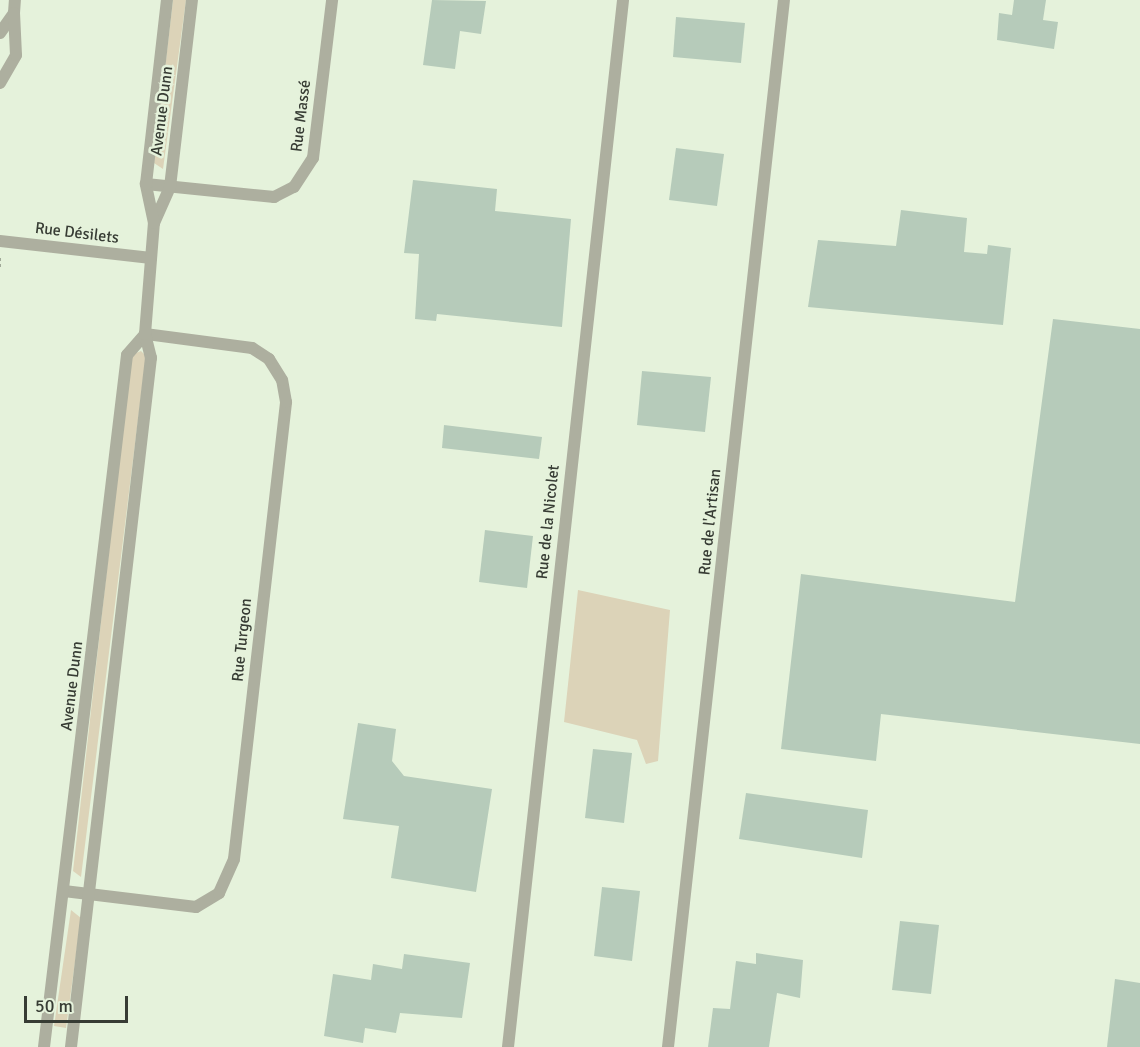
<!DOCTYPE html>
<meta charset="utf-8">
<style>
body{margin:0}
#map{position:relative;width:1140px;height:1047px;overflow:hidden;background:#e5f2db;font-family:Signika,sans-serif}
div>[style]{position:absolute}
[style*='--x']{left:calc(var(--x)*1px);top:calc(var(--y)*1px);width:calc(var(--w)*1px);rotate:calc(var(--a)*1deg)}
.green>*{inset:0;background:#dcd3b8}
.building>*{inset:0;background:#b6cbba}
.path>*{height:2px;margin-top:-1px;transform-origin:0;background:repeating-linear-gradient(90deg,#a1aa99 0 3px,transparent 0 6px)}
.minor>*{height:12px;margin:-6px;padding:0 6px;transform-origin:6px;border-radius:6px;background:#adaf9f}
span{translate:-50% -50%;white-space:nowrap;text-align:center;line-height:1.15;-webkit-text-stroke:5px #e5f2db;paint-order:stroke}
.street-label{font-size:16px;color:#373c34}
.scale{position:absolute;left:24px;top:996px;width:104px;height:27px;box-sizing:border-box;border:3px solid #373c34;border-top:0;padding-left:8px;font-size:18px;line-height:21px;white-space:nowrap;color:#373c34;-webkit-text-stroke:4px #e5f2db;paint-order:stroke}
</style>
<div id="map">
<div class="green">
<i style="clip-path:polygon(173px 0,186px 0,163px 169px,154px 163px)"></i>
<i style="clip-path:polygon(141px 351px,146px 356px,81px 877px,73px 871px,131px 355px)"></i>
<i style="clip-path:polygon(578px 590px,670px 610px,658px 761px,646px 764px,637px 740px,564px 722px)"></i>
<i style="clip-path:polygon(71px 910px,81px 918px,66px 1028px,54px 1026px)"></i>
</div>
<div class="building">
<i style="clip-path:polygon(432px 0,486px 1px,481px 34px,460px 31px,455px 69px,423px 65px)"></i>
<i style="clip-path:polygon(1014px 0,1046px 0,1043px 20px,1058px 22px,1054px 49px,997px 40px,999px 13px,1012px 15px)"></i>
<i style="clip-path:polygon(676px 17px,745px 23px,741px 63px,673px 57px)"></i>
<i style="clip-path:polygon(676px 148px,724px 154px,717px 206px,669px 200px)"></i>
<i style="clip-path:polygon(413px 180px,497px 189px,495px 211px,571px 219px,562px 327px,437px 314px,436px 321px,415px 319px,419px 254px,404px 253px)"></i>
<i style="clip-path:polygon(901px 210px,967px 218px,964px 252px,987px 254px,988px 245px,1011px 248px,1003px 325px,808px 307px,818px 240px,896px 246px)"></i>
<i style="clip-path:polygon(1053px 319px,1140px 329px,1140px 744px,881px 714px,876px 761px,781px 749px,801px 574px,1015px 602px)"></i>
<i style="clip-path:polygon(642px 371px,711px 377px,705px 432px,637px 425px)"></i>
<i style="clip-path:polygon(444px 425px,542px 437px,539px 459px,442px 448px)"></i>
<i style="clip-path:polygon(485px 530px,533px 536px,527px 588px,479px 582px)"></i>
<i style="clip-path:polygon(358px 723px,396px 729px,392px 761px,404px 776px,492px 789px,476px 892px,391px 878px,399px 826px,343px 819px)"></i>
<i style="clip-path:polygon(593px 749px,632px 753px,624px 823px,585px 818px)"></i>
<i style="clip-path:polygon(746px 793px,868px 810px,862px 858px,739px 839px)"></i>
<i style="clip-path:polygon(602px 887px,640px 891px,632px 961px,594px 956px)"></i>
<i style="clip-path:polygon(900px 921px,939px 925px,931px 994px,892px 990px)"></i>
<i style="clip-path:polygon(756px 953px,803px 960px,800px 998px,777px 993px,769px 1047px,708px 1047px,713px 1008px,730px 1009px,736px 961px,756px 964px)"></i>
<i style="clip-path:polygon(404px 954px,470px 963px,462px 1018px,400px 1013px,396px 1033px,365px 1028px,363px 1043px,324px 1036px,333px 974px,371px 980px,373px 964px,402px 969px)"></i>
<i style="clip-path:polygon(1115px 979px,1140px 983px,1140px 1047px,1107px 1047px)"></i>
</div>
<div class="path">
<i style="--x:0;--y:258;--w:10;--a:90"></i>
</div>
<div class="minor">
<i style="--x:0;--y:33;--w:24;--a:-55"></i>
<i style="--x:14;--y:13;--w:13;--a:-86"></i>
<i style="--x:0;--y:83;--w:32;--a:-60"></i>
<i style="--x:16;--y:55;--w:42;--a:-92.7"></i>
<i style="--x:146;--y:184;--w:129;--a:5.8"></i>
<i style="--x:274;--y:197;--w:22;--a:-27"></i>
<i style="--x:294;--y:187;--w:35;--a:-57"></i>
<i style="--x:313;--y:158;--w:159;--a:-83.1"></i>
<i style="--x:154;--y:223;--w:39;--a:-66"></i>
<i style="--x:170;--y:187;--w:188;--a:-83.3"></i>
<i style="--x:0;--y:241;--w:152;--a:6.4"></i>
<i style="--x:64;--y:891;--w:133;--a:6.9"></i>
<i style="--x:196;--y:907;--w:27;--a:-31"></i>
<i style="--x:219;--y:893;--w:37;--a:-66"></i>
<i style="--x:234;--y:859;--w:460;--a:-83.5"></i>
<i style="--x:286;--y:402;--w:22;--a:-100"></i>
<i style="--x:282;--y:380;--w:25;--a:-122"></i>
<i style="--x:269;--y:359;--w:20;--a:-147"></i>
<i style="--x:252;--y:348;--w:108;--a:-172.5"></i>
<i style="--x:44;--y:1047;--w:697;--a:-83.16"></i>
<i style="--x:127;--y:355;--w:28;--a:-49"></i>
<i style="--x:71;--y:1047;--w:694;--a:-83.38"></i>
<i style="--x:151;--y:358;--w:25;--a:-104"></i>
<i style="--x:145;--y:334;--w:111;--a:-85.4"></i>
<i style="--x:154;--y:223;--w:40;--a:-102"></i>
<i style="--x:146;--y:184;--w:185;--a:-83.5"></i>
<i style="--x:508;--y:1047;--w:1053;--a:-83.73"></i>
<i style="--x:668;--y:1047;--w:1053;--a:-83.68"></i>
</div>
<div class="street-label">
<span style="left:162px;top:111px;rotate:-83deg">Avenue Dunn</span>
<span style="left:301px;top:116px;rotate:-83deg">Rue Massé</span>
<span style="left:77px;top:233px;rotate:7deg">Rue Désilets</span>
<span style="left:548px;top:522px;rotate:-84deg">Rue de la Nicolet</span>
<span style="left:710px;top:522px;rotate:-84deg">Rue de l'Artisan</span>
<span style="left:242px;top:640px;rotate:-84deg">Rue Turgeon</span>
<span style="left:72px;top:686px;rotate:-83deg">Avenue Dunn</span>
</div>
<div class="scale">50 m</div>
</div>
